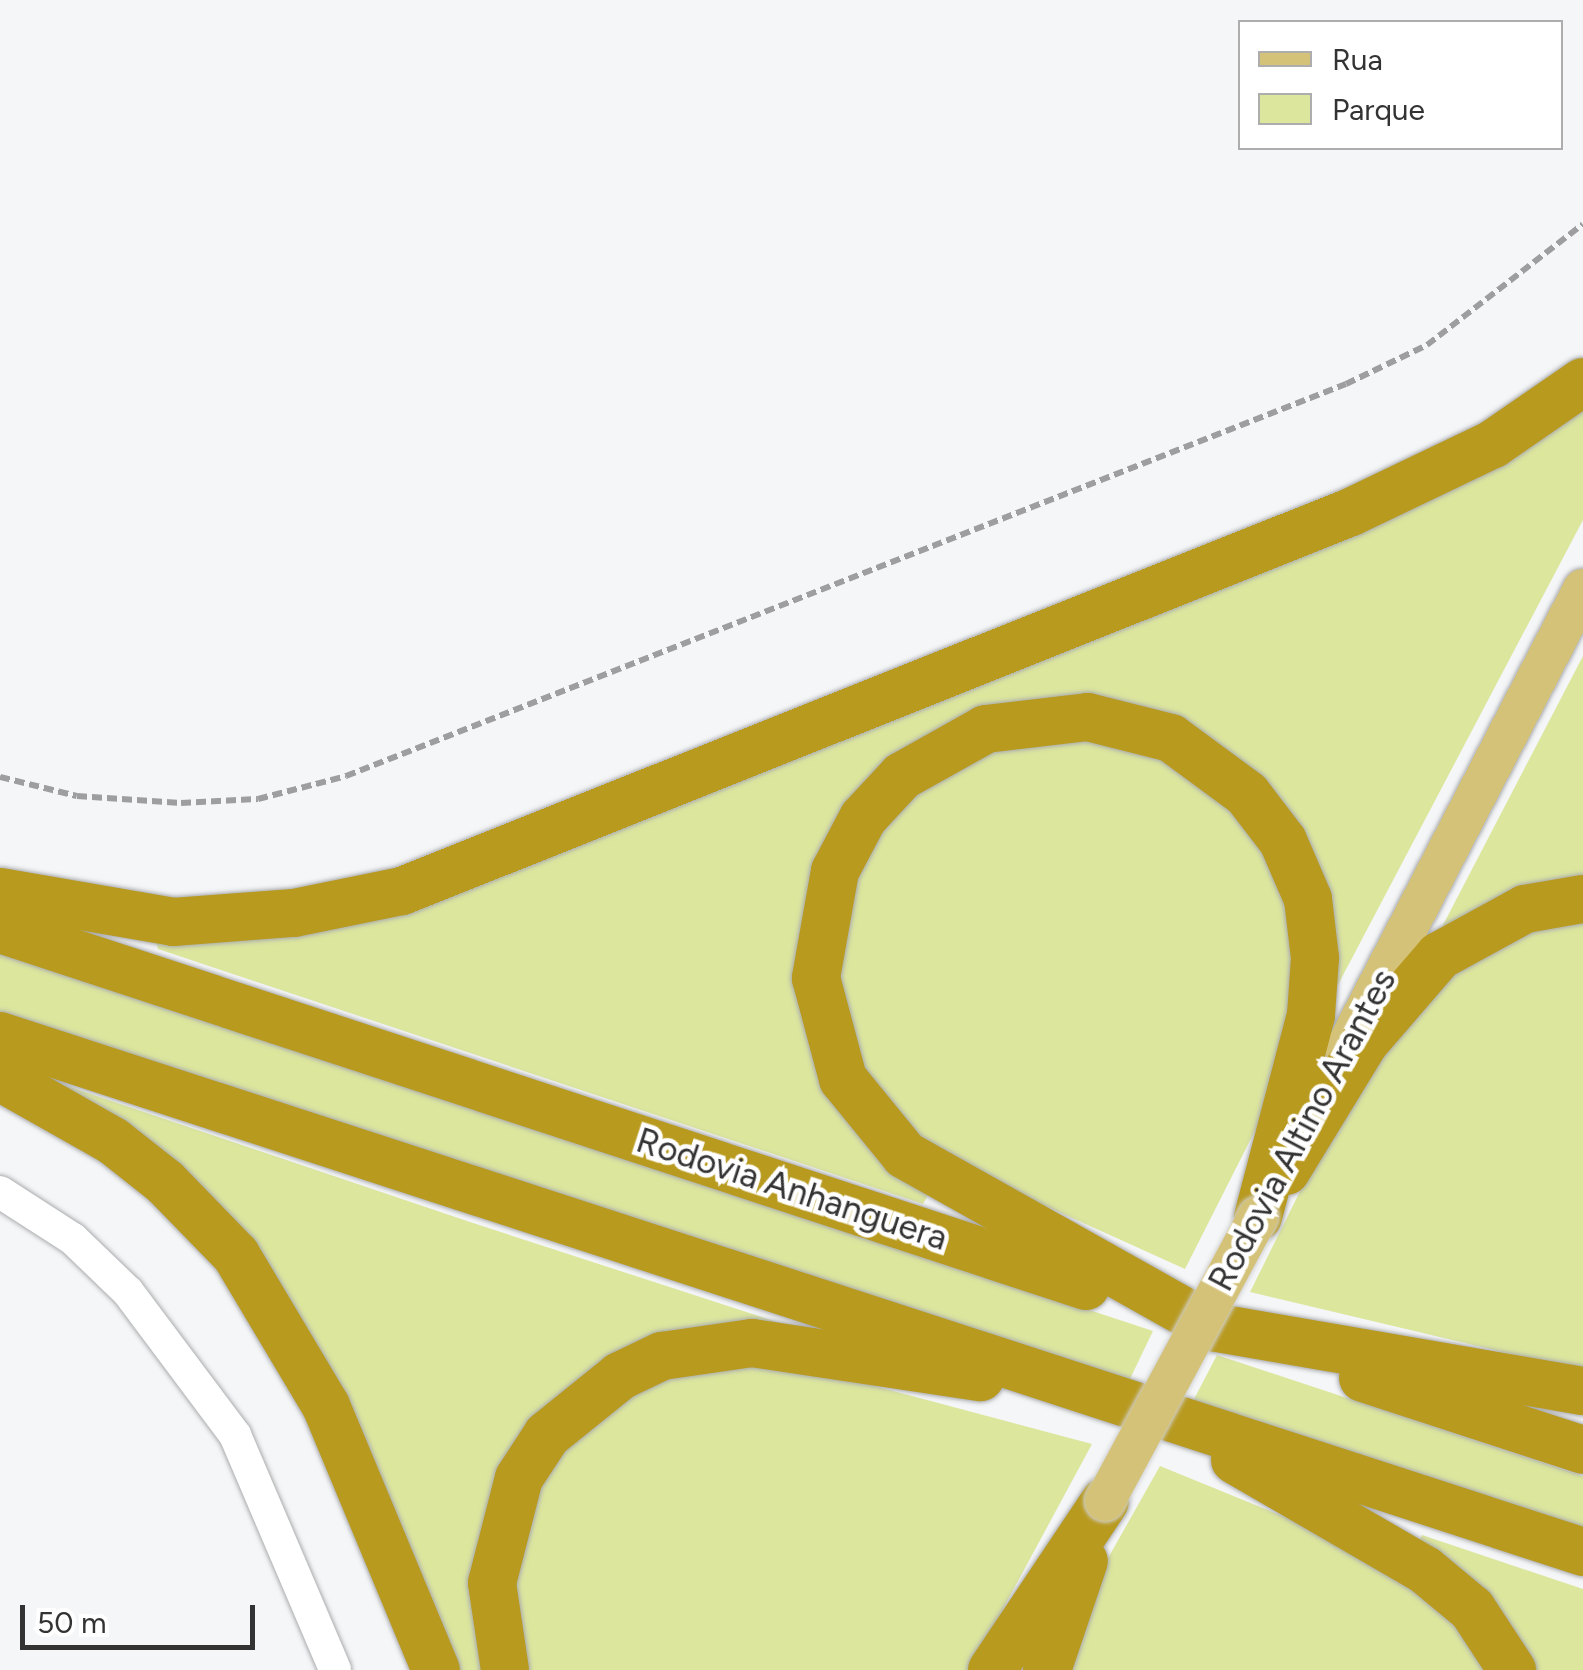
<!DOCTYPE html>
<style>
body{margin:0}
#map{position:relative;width:1583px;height:1670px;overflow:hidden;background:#f5f6f8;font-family:Figtree,sans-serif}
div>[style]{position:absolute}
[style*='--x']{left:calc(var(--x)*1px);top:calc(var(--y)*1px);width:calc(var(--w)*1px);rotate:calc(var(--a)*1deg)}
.green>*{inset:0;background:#dce69d}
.path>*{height:6px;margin-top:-3px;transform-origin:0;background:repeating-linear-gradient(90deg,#9e9ea0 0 10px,transparent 0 15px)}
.roads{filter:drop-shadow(0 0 2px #abacae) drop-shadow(0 0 2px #abacae)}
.minor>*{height:32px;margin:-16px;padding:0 16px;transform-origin:16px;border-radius:16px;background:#fff}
.major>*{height:40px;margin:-20px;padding:0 20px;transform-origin:20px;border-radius:20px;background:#d4c279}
.highway>*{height:48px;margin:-24px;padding:0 24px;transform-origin:24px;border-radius:24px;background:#b89a1f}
.bridges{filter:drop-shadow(0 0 2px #d2d2d2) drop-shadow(0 0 2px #d2d2d2)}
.major-bridge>*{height:40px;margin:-20px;padding:0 20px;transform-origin:20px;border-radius:20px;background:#d4c279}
span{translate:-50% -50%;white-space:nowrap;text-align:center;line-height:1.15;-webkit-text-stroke:9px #fff;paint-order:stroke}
.street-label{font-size:35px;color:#333334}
.legend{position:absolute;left:1238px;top:20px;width:325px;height:130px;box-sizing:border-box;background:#fff;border:2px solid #adadae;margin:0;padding:12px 18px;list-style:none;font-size:30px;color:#333334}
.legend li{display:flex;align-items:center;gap:20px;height:50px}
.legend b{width:50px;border:2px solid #adadae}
.scale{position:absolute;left:20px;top:1605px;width:235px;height:45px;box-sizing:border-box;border:5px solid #333334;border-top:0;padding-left:12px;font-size:30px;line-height:35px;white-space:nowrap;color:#333334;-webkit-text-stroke:8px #fff;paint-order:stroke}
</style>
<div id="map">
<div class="green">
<i style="clip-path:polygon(1583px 399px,1583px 520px,1332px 996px,1330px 945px,1168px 721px,933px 739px,802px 971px,930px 1192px,923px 1204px,158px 949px,154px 935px,223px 937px)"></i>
<i style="clip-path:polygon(1583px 656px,1583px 887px,1456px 931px,1443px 925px)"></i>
<i style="clip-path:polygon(1024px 733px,1162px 749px,1259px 826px,1302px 954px,1267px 1107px,1185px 1269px,913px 1146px,851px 1066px,830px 932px,892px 800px)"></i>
<i style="clip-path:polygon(1583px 912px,1583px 1371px,1250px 1292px,1344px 1103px,1403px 1017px,1495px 939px)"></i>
<i style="clip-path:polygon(0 950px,1153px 1331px,1128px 1383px,0 1012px)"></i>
<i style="clip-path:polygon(64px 1085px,470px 1222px,780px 1323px,546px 1419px,490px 1670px,449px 1670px,338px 1404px)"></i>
<i style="clip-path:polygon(1217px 1355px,1583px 1476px,1583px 1534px,1191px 1405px)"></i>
<i style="clip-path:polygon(715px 1361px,837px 1376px,1092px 1444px,970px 1670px,518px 1670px,508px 1625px,531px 1486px,627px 1387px)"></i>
<i style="clip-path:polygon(1160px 1466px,1329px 1535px,1443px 1606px,1491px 1670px,1059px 1670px,1103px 1567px)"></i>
<i style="clip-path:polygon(1422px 1535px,1583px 1589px,1583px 1670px,1526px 1670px,1417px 1546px)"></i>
</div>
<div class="path">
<i style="--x:0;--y:777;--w:79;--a:13.9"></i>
<i style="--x:77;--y:796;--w:104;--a:3.9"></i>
<i style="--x:181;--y:803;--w:77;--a:-3"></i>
<i style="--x:258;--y:799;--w:91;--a:-14.6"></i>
<i style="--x:346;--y:776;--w:1074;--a:-21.41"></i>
<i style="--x:1346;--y:384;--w:90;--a:-25.7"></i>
<i style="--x:1427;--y:345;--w:197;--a:-37.8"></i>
</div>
<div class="roads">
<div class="minor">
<i style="--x:0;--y:1192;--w:87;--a:32.8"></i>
<i style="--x:73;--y:1239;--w:76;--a:43.9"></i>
<i style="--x:128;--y:1292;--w:179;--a:53.2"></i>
<i style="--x:235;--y:1435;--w:255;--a:66.9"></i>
</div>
<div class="major">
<i style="--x:1345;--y:1049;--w:518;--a:-62.64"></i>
</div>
<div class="highway">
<i style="--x:0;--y:892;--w:176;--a:9.8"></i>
<i style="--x:173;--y:922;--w:121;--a:-4.3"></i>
<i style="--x:294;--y:913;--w:110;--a:-11.5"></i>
<i style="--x:402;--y:891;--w:1022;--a:-21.77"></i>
<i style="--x:1351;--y:512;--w:157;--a:-25.6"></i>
<i style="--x:1493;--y:444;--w:109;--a:-34.6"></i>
<i style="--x:0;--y:929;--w:1143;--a:18.2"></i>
<i style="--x:0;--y:1036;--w:1665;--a:18.05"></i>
<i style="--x:0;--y:1077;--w:130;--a:29.5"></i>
<i style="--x:113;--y:1141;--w:66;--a:38.3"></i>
<i style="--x:165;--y:1182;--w:102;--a:45.8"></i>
<i style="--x:236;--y:1255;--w:176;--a:59.2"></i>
<i style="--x:326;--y:1406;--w:286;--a:67.4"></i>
<i style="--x:1286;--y:1171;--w:150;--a:-58.6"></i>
<i style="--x:1364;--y:1043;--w:115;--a:-49.2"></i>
<i style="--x:1439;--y:956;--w:98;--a:-28.7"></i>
<i style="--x:1525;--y:909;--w:59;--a:-9.8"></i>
<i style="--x:1258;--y:1217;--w:209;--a:-75.3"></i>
<i style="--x:1311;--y:1015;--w:57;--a:-86"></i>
<i style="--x:1315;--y:958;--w:59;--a:-96.8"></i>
<i style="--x:1308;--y:899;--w:63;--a:-113.3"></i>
<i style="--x:1283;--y:841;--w:59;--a:-127.5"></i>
<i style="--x:1247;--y:794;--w:94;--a:-143.6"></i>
<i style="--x:1171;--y:738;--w:86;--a:-165.8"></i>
<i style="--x:1088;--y:717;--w:103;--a:173.3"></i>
<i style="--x:986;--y:729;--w:96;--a:150.8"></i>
<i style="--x:902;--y:776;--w:57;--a:132.9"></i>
<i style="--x:863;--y:818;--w:60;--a:117.8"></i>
<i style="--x:835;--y:871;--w:109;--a:100.1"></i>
<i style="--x:816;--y:978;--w:105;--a:75"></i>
<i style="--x:843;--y:1079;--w:98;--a:50.8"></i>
<i style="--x:905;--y:1155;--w:352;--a:29.3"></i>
<i style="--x:1212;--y:1327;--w:376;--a:9.8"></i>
<i style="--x:1363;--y:1378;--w:231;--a:18.1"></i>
<i style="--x:1235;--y:1460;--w:220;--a:30.1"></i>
<i style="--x:1425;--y:1570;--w:61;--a:39.7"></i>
<i style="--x:1472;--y:1609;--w:73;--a:56.7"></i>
<i style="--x:505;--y:1670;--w:88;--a:-98.5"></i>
<i style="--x:492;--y:1583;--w:108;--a:-75.6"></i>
<i style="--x:519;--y:1478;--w:51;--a:-56.9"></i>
<i style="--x:547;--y:1435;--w:94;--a:-38.9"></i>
<i style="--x:620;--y:1376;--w:47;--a:-25.5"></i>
<i style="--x:662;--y:1356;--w:91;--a:-8.2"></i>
<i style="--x:752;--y:1343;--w:231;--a:8.5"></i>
<i style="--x:992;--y:1670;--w:203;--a:-56.2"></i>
<i style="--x:1047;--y:1670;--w:115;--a:-71.3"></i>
</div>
</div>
<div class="bridges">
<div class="major-bridge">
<i style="--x:1105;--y:1501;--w:323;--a:-61.7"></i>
</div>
</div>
<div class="street-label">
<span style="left:1302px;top:1130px;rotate:-62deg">Rodovia Altino Arantes</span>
<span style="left:792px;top:1189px;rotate:18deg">Rodovia Anhanguera</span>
</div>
<ul class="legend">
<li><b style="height:12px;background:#d4c279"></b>Rua</li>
<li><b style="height:28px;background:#dce69d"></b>Parque</li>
</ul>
<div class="scale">50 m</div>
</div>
